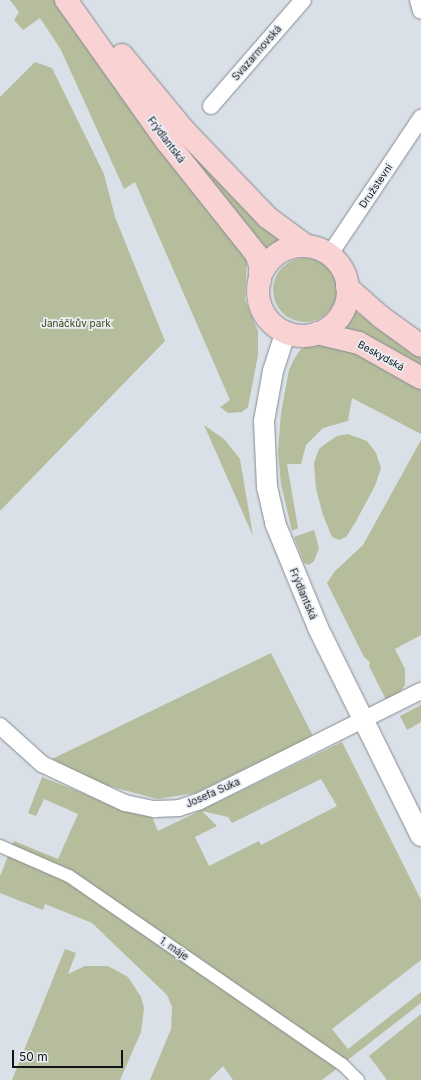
<!DOCTYPE html>
<meta charset="utf-8">
<style>
body{margin:0}
#map{position:relative;width:421px;height:1080px;overflow:hidden;background:#dae0e7;font-family:Inter,sans-serif}
div>[style]{position:absolute}
[style*='--x']{left:calc(var(--x)*1px);top:calc(var(--y)*1px);width:calc(var(--w)*1px);rotate:calc(var(--a)*1deg)}
.green>*{inset:0;background:#b6bd9c}
.round{border-radius:50%}
.roads{filter:drop-shadow(0 0 1px #868c92) drop-shadow(0 0 1px #868c92)}
.pedestrian>*{height:12px;margin:-6px;padding:0 6px;transform-origin:6px;border-radius:6px;background:#fff}
.minor>*{height:16px;margin:-8px;padding:0 8px;transform-origin:8px;border-radius:8px;background:#fff}
.tertiary>*{height:20px;margin:-10px;padding:0 10px;transform-origin:10px;border-radius:10px;background:#fff}
.primary>*{height:22px;margin:-11px;padding:0 11px;transform-origin:11px;border-radius:11px;background:#f9d2d3}
.primary>.ring{margin:-11px;padding:0;box-sizing:content-box;background:none;border:22px solid #f9d2d3;border-radius:50%}
span{translate:-50% -50%;white-space:nowrap;text-align:center;line-height:1.15;-webkit-text-stroke:3.5px #e8eef5;paint-order:stroke}
.street-label{font-size:10px;color:#121417}
.park-label{font-size:10px;color:#3e450a}
.scale{position:absolute;left:12px;top:1050px;width:111px;height:18px;box-sizing:border-box;border:2px solid #121417;border-top:0;padding-left:5px;font-size:12px;line-height:14px;white-space:nowrap;color:#121417;-webkit-text-stroke:3px #e8eef5;paint-order:stroke}
</style>
<div id="map">
<div class="green">
<i style="clip-path:polygon(10px 0,56px 0,247px 260px,245px 300px,258px 331px,258px 355px,248px 407px,242px 412px,228px 413px,220px 407px,230px 400px,135px 182px,124px 189px,61px 50px,40px 18px,23px 30px,14px 20px,19px 12px)"></i>
<i style="clip-path:polygon(35px 62px,52px 68px,104px 174px,115px 217px,165px 341px,0 511px,0 97px)"></i>
<i style="clip-path:polygon(180px 138px,280px 240px,265px 251px,177px 141px)"></i>
<i class="round" style="left:273px;top:258px;width:64px;height:64px"></i>
<i style="clip-path:polygon(355px 311px,421px 357px,421px 368px,379px 342px,345px 328px)"></i>
<i style="clip-path:polygon(315px 343px,333px 344px,366px 357px,421px 390px,421px 434px,352px 398px,348px 421px,323px 428px,306px 445px,301px 464px,287px 464px,298px 528px,292px 531px,281px 484px,278px 452px,281px 413px,289px 370px,294px 359px,301px 349px)"></i>
<i style="clip-path:polygon(204px 425px,224px 439px,240px 459px,253px 536px)"></i>
<i style="clip-path:polygon(348px 434px,367px 441px,376px 453px,381px 468px,375px 486px,355px 523px,346px 537px,339px 540px,332px 537px,323px 515px,316px 489px,314px 463px,319px 449px,325px 444px,337px 436px)"></i>
<i style="clip-path:polygon(421px 440px,421px 635px,395px 649px,405px 669px,405px 685px,398px 695px,386px 700px,369px 666px,370px 662px,364px 657px,327px 583px,335px 571px,363px 545px)"></i>
<i style="clip-path:polygon(314px 530px,319px 548px,314px 561px,309px 565px,304px 563px,294px 537px)"></i>
<i style="clip-path:polygon(271px 653px,313px 736px,196px 793px,157px 799px,105px 785px,52px 759px)"></i>
<i style="clip-path:polygon(421px 705px,421px 722px,407px 730px,400px 716px)"></i>
<i style="clip-path:polygon(evenodd,342px 742px,421px 900px,421px 960px,332px 1029px,348px 1049px,421px 992px,421px 1003px,322px 1080px,233px 1080px,223px 1066px,209px 1080px,150px 1080px,171px 1029px,172px 1007px,167px 995px,92px 923px,45px 904px,43px 910px,0 893px,0 876px,14px 841px,58px 859px,78px 814px,44px 799px,36px 816px,28px 813px,42px 777px,105px 802px,152px 817px,158px 831px,342px 742px,321px 779px,337px 806px,261px 845px,259px 841px,209px 866px,195px 837px,217px 826px,202px 811px,228px 817px,232px 823px,321px 779px)"></i>
<i style="clip-path:polygon(65px 949px,76px 953px,68px 974px,85px 966px,108px 966px,128px 977px,141px 997px,144px 1008px,141px 1032px,120px 1080px,12px 1080px)"></i>
<i style="clip-path:polygon(421px 1014px,421px 1080px,387px 1080px,369px 1056px)"></i>
</div>
<div class="roads">
<div class="pedestrian">
<i style="--x:0;--y:846;--w:75;--a:23.5"></i>
<i style="--x:69;--y:876;--w:331;--a:34.6"></i>
<i style="--x:342;--y:1064;--w:23;--a:45"></i>
</div>
<div class="minor">
<i style="--x:418;--y:0;--w:11;--a:75"></i>
<i style="--x:211;--y:106;--w:140;--a:-49"></i>
<i style="--x:330;--y:254;--w:164;--a:-56.2"></i>
<i style="--x:0;--y:726;--w:57;--a:42.1"></i>
<i style="--x:42;--y:764;--w:92;--a:25.2"></i>
<i style="--x:125;--y:803;--w:30;--a:12"></i>
<i style="--x:154;--y:809;--w:25;--a:-2"></i>
<i style="--x:179;--y:808;--w:22;--a:-18"></i>
<i style="--x:200;--y:801;--w:247;--a:-26.5"></i>
</div>
<div class="tertiary">
<i style="--x:285;--y:334;--w:39;--a:108"></i>
<i style="--x:273;--y:371;--w:51;--a:100.2"></i>
<i style="--x:264;--y:421;--w:66;--a:87.4"></i>
<i style="--x:267;--y:487;--w:37;--a:77"></i>
<i style="--x:275;--y:523;--w:113;--a:67.7"></i>
<i style="--x:318;--y:628;--w:232;--a:63.7"></i>
</div>
<div class="primary">
<i style="--x:66;--y:0;--w:174;--a:54.6"></i>
<i style="--x:167;--y:142;--w:143;--a:51.5"></i>
<i style="--x:256;--y:254;--w:12;--a:70"></i>
<i style="--x:260;--y:265;--w:15;--a:90"></i>
<i style="--x:122;--y:55;--w:96;--a:50.5"></i>
<i style="--x:183;--y:129;--w:122;--a:46.3"></i>
<i style="--x:267;--y:217;--w:47;--a:36.4"></i>
<i class="ring" style="left:258px;top:246px;width:68px;height:68px"></i>
<i style="--x:347;--y:287;--w:45;--a:41.4"></i>
<i style="--x:381;--y:317;--w:49;--a:35.9"></i>
<i style="--x:317;--y:333;--w:43;--a:13.4"></i>
<i style="--x:359;--y:343;--w:71;--a:29.4"></i>
</div>
</div>
<div class="street-label">
<span style="left:257px;top:53px;rotate:-49deg">Svazarmovská</span>
<span style="left:166px;top:140px;rotate:53deg">Frýdlantská</span>
<span style="left:376px;top:186px;rotate:-56deg">Družstevní</span>
<span style="left:381px;top:356px;rotate:29deg">Beskydská</span>
<span style="left:303px;top:594px;rotate:67deg">Frýdlantská</span>
<span style="left:213px;top:793px;rotate:-24deg">Josefa Suka</span>
<span style="left:174px;top:949px;rotate:34deg">1. máje</span>
</div>
<div class="park-label">
<span style="left:76px;top:324px">Janáčkův park</span>
</div>
<div class="scale">50 m</div>
</div>
